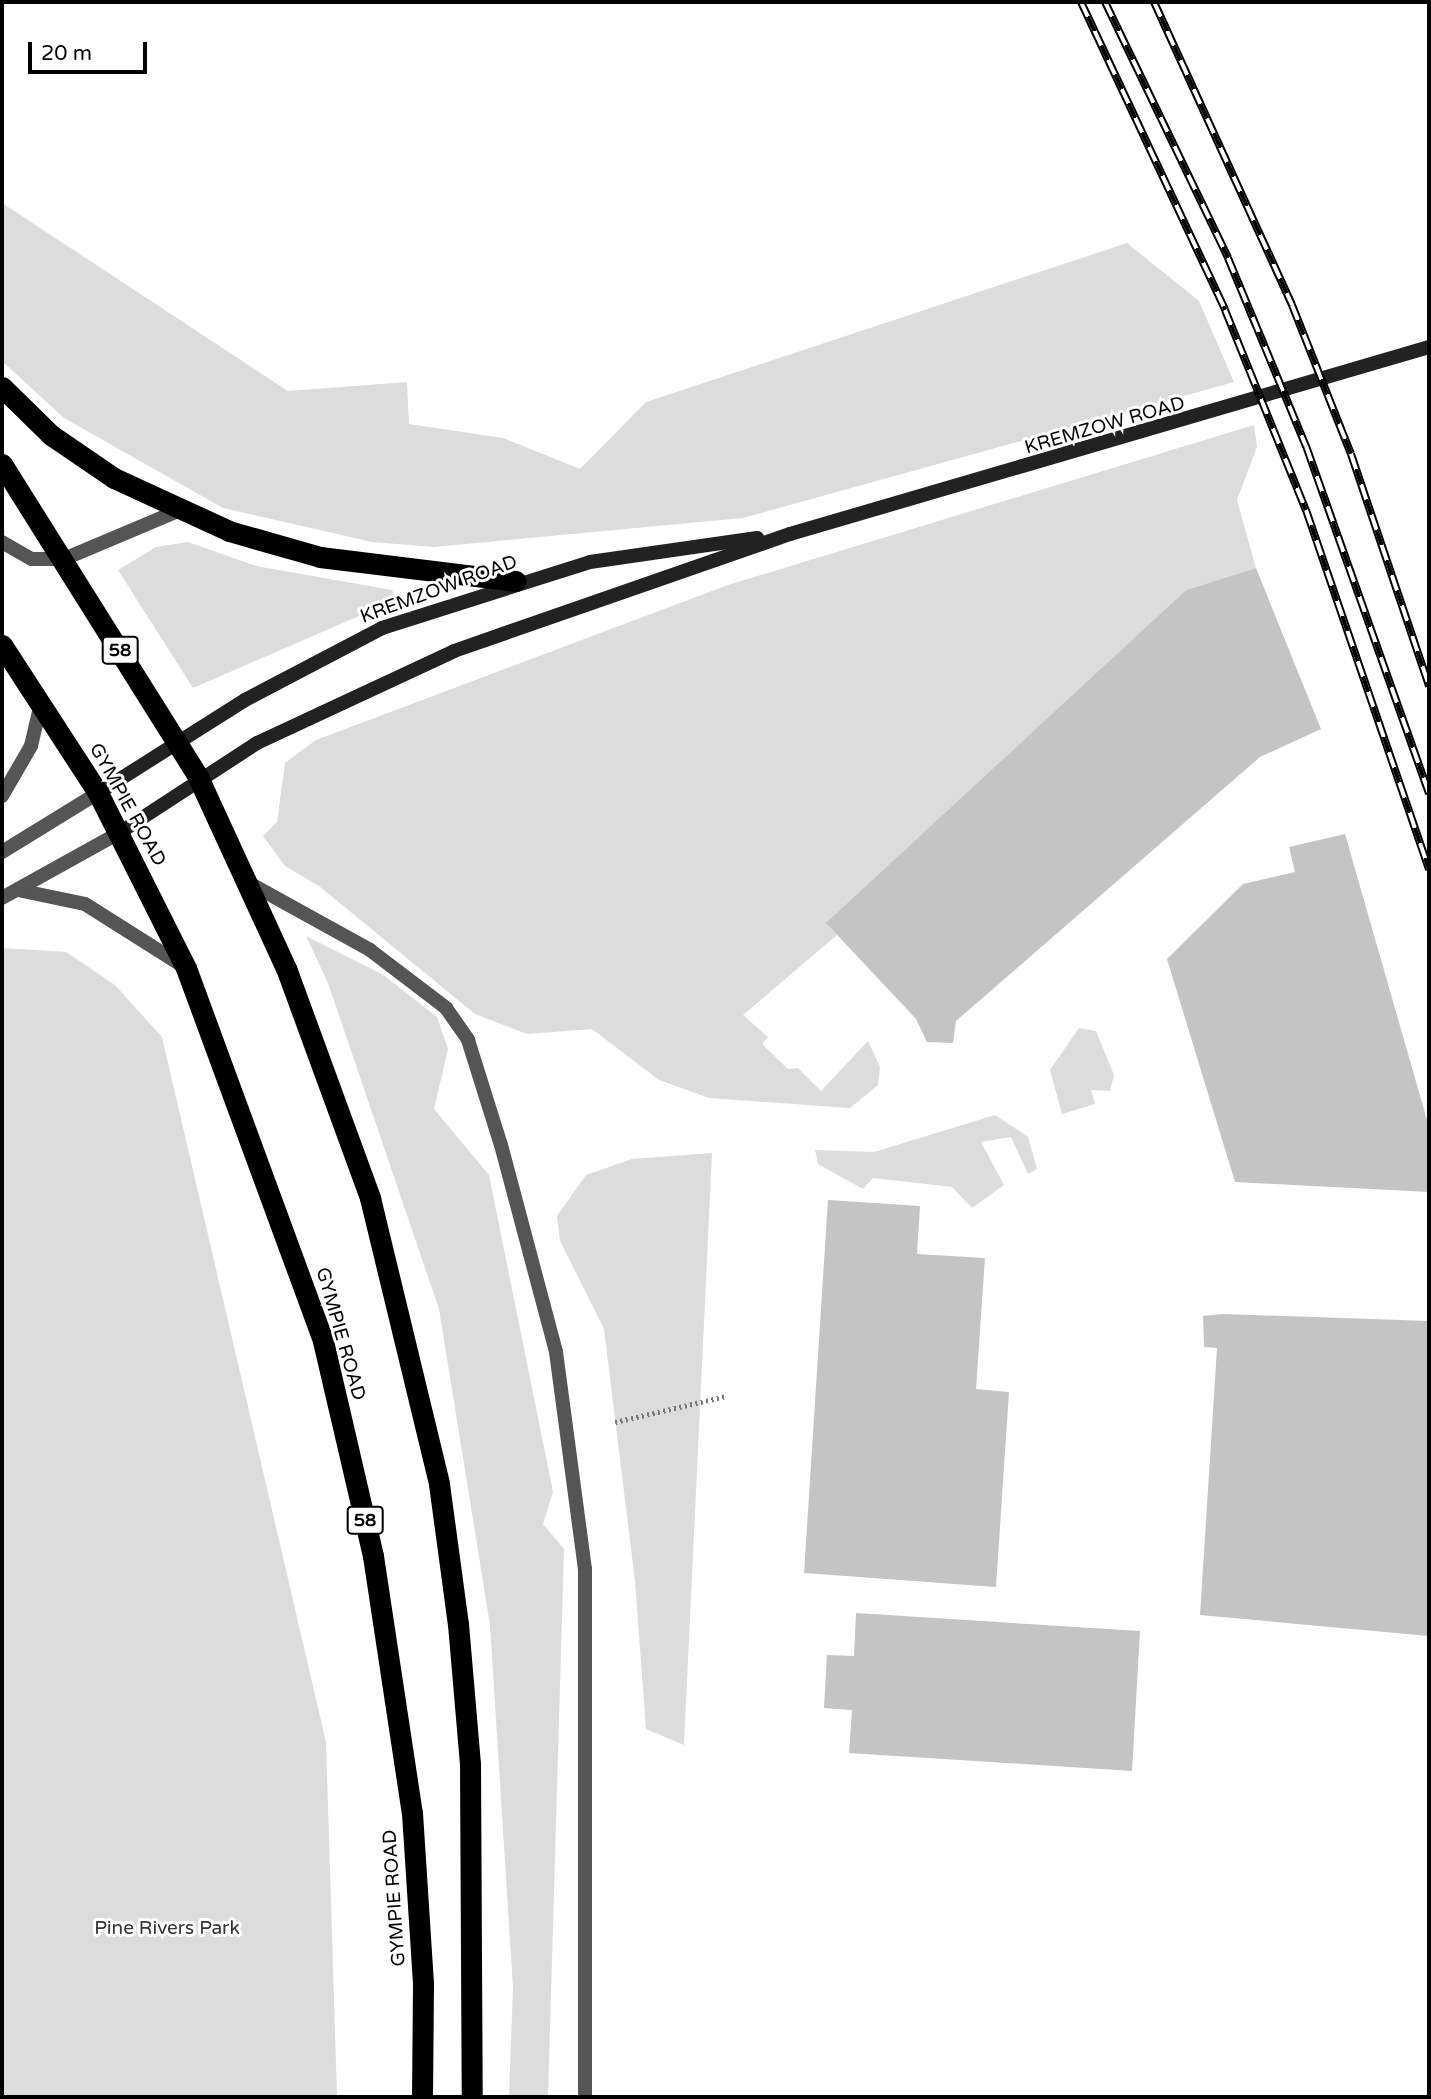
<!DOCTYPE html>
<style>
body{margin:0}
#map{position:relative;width:1431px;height:2099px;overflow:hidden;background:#fff;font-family:"Varela Round",sans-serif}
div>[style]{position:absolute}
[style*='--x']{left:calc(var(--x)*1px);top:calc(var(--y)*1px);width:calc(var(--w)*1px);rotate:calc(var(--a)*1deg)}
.green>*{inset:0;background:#dcdcdc}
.building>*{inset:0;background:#c4c4c4}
.path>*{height:4.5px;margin-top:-2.25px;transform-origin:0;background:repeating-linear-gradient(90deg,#777 0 2px,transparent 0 5.5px)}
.lane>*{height:14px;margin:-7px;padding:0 7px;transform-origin:7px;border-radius:7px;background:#555}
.secondary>*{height:14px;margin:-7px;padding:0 7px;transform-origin:7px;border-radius:7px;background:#222}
.highway>*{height:21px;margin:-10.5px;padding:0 10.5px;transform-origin:10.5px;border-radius:10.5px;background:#000}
.rail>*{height:8px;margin-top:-4px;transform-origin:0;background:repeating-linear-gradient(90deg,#fff 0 16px,#000 0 32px);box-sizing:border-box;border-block:2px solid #000}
span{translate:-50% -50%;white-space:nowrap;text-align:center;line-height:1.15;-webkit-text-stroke:6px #fff;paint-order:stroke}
.shield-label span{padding:2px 5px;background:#fff;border:2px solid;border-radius:5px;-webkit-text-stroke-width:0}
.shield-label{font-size:18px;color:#000;font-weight:700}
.street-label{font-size:19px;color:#000}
.park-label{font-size:19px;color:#333}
.frame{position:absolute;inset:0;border:4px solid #000;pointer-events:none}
.scale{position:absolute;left:28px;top:42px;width:119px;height:32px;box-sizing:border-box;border:4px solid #000;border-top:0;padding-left:9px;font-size:21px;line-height:24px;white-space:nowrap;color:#000;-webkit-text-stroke:5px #fff;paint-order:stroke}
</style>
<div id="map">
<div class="green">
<i style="clip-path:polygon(2px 203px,288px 391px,407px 382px,409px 424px,503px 438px,580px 469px,646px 402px,1127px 243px,1199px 301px,1234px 382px,743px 518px,434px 547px,372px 542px,223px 508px,64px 418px,2px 361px)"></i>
<i style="clip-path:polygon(1254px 425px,1257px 447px,1237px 500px,1256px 568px,1186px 590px,827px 923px,837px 935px,743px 1015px,768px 1037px,762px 1044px,788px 1069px,798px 1068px,821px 1091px,868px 1041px,880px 1067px,878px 1085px,850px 1108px,709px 1098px,659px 1080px,592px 1029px,527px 1034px,475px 1014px,319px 886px,285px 866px,263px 836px,277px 822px,285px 763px,316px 740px,728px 585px)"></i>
<i style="clip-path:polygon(188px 542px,256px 566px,392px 590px,396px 600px,193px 688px,118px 570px,156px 547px)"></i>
<i style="clip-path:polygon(306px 936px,382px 974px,437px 1017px,448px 1049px,434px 1109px,489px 1175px,553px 1492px,543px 1524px,564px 1549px,548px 2097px,509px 2097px,513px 1988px,490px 1625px,439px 1309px,328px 983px)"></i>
<i style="clip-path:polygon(2px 948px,66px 952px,115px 985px,162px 1037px,326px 1742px,337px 2097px,2px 2097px)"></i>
<i style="clip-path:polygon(1079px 1028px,1096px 1031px,1114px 1075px,1110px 1091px,1091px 1090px,1095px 1104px,1062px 1114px,1050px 1070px)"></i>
<i style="clip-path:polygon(995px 1115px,1028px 1137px,1037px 1169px,1028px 1174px,1011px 1137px,981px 1142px,1004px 1185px,972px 1208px,952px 1187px,873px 1178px,863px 1189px,818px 1164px,815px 1150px,874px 1152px)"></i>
<i style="clip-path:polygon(712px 1153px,684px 1745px,646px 1729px,635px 1581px,604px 1329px,560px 1241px,557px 1216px,586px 1175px,632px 1159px)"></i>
</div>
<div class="building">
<i style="clip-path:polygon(1256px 568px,1321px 729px,1260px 757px,956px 1021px,953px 1043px,927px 1042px,916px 1019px,826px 923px,1186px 590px)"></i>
<i style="clip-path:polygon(1345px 834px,1429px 1127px,1429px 1192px,1235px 1182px,1167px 959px,1243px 884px,1295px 872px,1289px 847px)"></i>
<i style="clip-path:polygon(828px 1200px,920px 1206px,917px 1254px,985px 1258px,976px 1389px,1009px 1392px,996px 1587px,804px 1573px)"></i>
<i style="clip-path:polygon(1223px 1314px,1429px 1321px,1429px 1636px,1200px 1615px,1217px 1348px,1204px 1347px,1203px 1316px)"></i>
<i style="clip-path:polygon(856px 1613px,1140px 1631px,1132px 1771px,849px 1753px,852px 1710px,824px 1708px,827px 1655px,854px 1656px)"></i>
</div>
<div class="path">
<i style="--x:615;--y:1422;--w:115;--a:-13.1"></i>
</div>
<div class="lane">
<i style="--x:2;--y:542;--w:34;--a:30"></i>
<i style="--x:32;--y:559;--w:32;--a:0"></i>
<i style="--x:64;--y:559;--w:126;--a:-22.9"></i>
<i style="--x:2;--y:796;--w:58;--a:-59.9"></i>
<i style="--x:31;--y:746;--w:44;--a:-76.9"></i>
<i style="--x:2;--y:852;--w:113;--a:-31.6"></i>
<i style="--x:247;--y:882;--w:141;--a:28.9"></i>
<i style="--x:370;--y:950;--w:96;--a:37.3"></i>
<i style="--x:446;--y:1008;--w:39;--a:55"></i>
<i style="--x:468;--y:1040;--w:110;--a:72.6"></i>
<i style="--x:501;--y:1145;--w:214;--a:75.1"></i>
<i style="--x:556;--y:1352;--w:219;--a:82.4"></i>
<i style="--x:585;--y:1569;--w:528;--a:90"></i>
<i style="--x:18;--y:890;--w:68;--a:11.8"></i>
<i style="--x:85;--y:904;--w:116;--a:32.3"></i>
<i style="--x:2;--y:898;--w:134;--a:-29.1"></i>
</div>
<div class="secondary">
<i style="--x:98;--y:793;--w:174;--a:-32.3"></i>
<i style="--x:245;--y:700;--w:155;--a:-27.7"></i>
<i style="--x:382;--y:628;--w:218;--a:-17.6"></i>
<i style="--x:590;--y:562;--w:169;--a:-8.2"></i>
<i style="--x:119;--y:833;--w:165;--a:-33.1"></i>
<i style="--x:257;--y:743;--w:217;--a:-25"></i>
<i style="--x:454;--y:651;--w:356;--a:-19.2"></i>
<i style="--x:790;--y:534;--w:666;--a:-16.31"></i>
</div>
<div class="highway">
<i style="--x:2;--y:387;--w:69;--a:44.4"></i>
<i style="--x:51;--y:435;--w:76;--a:34.3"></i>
<i style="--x:114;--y:478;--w:127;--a:24.7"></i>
<i style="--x:229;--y:531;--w:95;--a:15.9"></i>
<i style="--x:320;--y:557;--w:197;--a:7"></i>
<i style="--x:2;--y:464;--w:369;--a:57.9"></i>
<i style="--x:198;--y:777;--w:210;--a:65.3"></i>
<i style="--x:286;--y:968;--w:245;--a:69.9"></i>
<i style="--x:370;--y:1198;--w:294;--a:76.4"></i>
<i style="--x:439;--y:1484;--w:141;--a:82.3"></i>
<i style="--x:458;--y:1624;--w:141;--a:85.1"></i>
<i style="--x:470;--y:1764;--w:333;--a:89.7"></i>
<i style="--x:2;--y:645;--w:176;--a:57"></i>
<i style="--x:98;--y:793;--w:196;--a:63.3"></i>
<i style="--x:186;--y:968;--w:397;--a:69.8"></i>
<i style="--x:323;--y:1341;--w:221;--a:76.9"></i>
<i style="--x:373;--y:1556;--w:260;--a:81.4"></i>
<i style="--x:412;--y:1813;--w:171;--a:86.3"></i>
<i style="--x:423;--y:1984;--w:113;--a:90.5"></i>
</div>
<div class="rail">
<i style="--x:1081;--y:2;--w:340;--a:64.9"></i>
<i style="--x:1225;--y:310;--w:216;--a:68"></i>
<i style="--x:1306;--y:510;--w:380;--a:71.1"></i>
<i style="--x:1105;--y:2;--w:284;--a:64.3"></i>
<i style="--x:1228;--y:258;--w:204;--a:67.5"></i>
<i style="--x:1306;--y:446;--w:369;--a:70.5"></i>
<i style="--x:1154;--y:2;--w:333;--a:65.5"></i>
<i style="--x:1292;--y:305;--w:160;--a:68.4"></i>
<i style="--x:1351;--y:454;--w:245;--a:71.4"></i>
</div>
<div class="shield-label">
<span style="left:120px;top:650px">58</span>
<span style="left:365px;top:1520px">58</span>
</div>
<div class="street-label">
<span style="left:1105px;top:426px;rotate:-16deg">KREMZOW ROAD</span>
<span style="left:439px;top:590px;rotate:-20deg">KREMZOW ROAD</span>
<span style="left:127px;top:805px;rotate:61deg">GYMPIE ROAD</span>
<span style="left:340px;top:1334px;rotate:74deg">GYMPIE ROAD</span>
<span style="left:395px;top:1898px;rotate:-94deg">GYMPIE ROAD</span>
</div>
<div class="park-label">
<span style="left:167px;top:1929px">Pine Rivers Park</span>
</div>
<div class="frame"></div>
<div class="scale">20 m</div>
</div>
